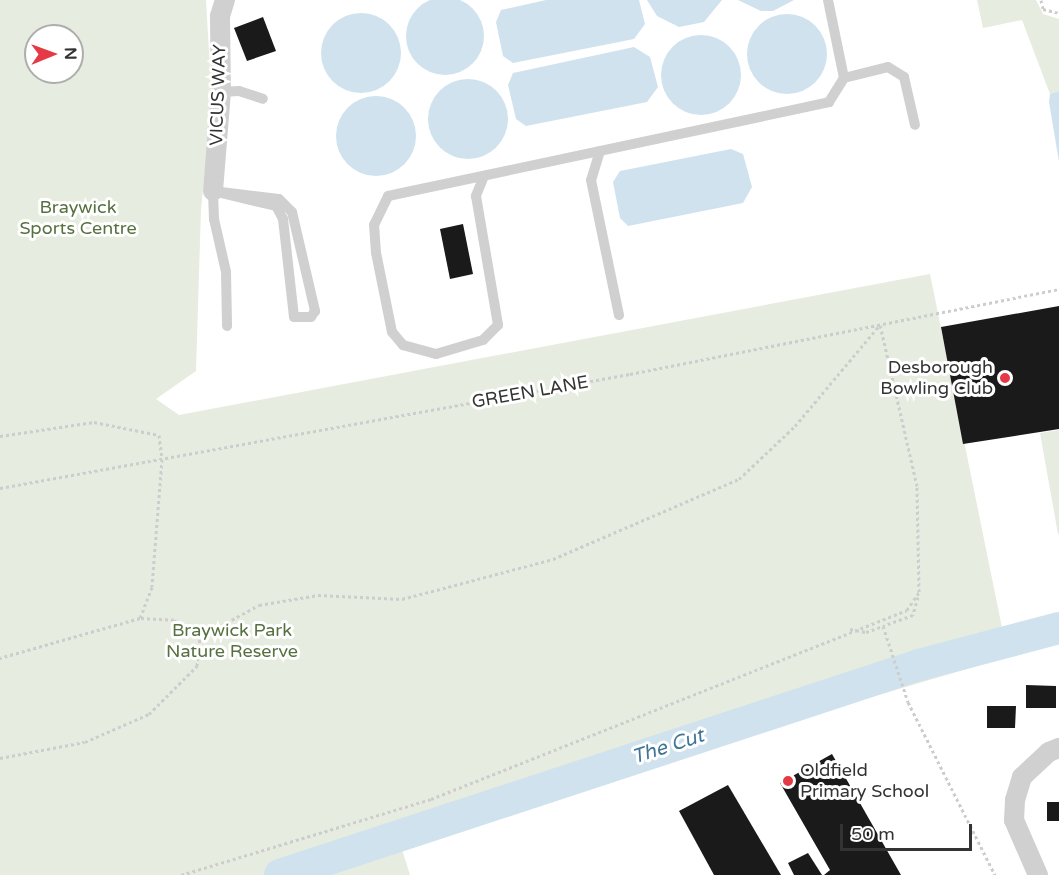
<!DOCTYPE html>
<style>
body{margin:0}
#map{position:relative;width:1059px;height:875px;overflow:hidden;background:#fff;font-family:"Varela Round",sans-serif}
div>[style]{position:absolute}
[style*='--x']{left:calc(var(--x)*1px);top:calc(var(--y)*1px);width:calc(var(--w)*1px);rotate:calc(var(--a)*1deg)}
.green>*{inset:0;background:#e6ecdf}
.water>*{inset:0;background:#cfe2ee}
.round{border-radius:50%}
.river>*{height:32px;margin:-16px;padding:0 16px;transform-origin:16px;border-radius:16px;background:#cfe2ee}
.building>*{inset:0;background:#1a1a1a}
.path>*{height:3px;margin-top:-1.5px;transform-origin:0;background:repeating-linear-gradient(90deg,#cdcdcd 0 3px,transparent 0 6px)}
.lane>*{height:10px;margin:-5px;padding:0 5px;transform-origin:5px;border-radius:5px;background:#d0d0d0}
.street>*{height:20px;margin:-10px;padding:0 10px;transform-origin:10px;border-radius:10px;background:#d0d0d0}
.dots>*{width:16px;height:16px;translate:-50% -50%;box-sizing:border-box;border:3px solid #fff;border-radius:50%}
span{translate:-50% -50%;white-space:nowrap;text-align:center;line-height:1.15;-webkit-text-stroke:6px #fff;paint-order:stroke}
.street-label{font-size:18px;color:#333}
.park-label{font-size:18px;color:#56703f}
.poi-label{font-size:18px;color:#333}
.right{translate:-100% -50%;text-align:right}
.left{translate:0 -50%;text-align:left}
.water-label{font-size:20px;color:#3f7597;font-style:italic}
.north{position:absolute;left:24px;top:24px;width:60px;height:60px;box-sizing:border-box;background:#fff;border:2px solid #adadad;border-radius:50%;rotate:89deg;font-size:16px;font-weight:700;line-height:24px;text-align:center;color:#333}
.north::after{content:'';display:block;margin:auto;width:21px;height:27px;background:#e63946;clip-path:polygon(50% 0,100% 100%,50% 72%,0 100%)}
.scale{position:absolute;left:840px;top:824px;width:132px;height:27px;box-sizing:border-box;border:3px solid #333;border-top:0;padding-left:8px;font-size:18px;line-height:21px;white-space:nowrap;color:#333;-webkit-text-stroke:4px #fff;paint-order:stroke}
</style>
<div id="map">
<div class="green">
<i style="clip-path:polygon(evenodd,0 0,206px 0,212px 104px,201px 209px,196px 371px,156px 399px,179px 415px,930px 274px,1008px 657px,264px 875px,0 875px,0 0,36px 36px,72px 36px,72px 72px,36px 72px,36px 36px)"></i>
<i style="clip-path:polygon(977px 0,1036px 0,1043px 14px,1059px 19px,1059px 91px,1050px 94px,1022px 20px,983px 28px)"></i>
<i style="clip-path:polygon(1059px 430px,1059px 534px,1058px 534px,1040px 433px)"></i>
<i style="clip-path:polygon(399px 840px,410px 875px,297px 875px)"></i>
</div>
<div class="water">
<i class="round" style="left:406px;top:-3px;width:78px;height:78px"></i>
<i style="clip-path:polygon(546px 0,639px 0,645px 24px,634px 39px,513px 63px,503px 56px,496px 22px,501px 10px)"></i>
<i style="clip-path:polygon(647px 0,722px 0,704px 22px,679px 27px,657px 16px)"></i>
<i style="clip-path:polygon(738px 0,794px 0,773px 11px,761px 11px)"></i>
<i class="round" style="left:321px;top:13px;width:80px;height:80px"></i>
<i class="round" style="left:747px;top:14px;width:80px;height:80px"></i>
<i class="round" style="left:661px;top:35px;width:80px;height:80px"></i>
<i style="clip-path:polygon(634px 47px,650px 57px,658px 87px,647px 102px,526px 126px,516px 119px,508px 85px,513px 73px)"></i>
<i class="round" style="left:428px;top:79px;width:80px;height:80px"></i>
<i style="clip-path:polygon(1059px 91px,1059px 162px,1049px 102px,1050px 94px)"></i>
<i class="round" style="left:336px;top:96px;width:80px;height:80px"></i>
<i style="clip-path:polygon(731px 149px,743px 154px,752px 187px,743px 203px,628px 226px,620px 218px,613px 182px,620px 171px)"></i>
</div>
<div class="river">
<i style="--x:280;--y:875;--w:673;--a:-18.19"></i>
<i style="--x:919;--y:665;--w:145;--a:-14.8"></i>
</div>
<div class="building">
<i style="clip-path:polygon(263px 17px,276px 51px,247px 61px,234px 28px)"></i>
<i style="clip-path:polygon(463px 224px,473px 274px,450px 279px,440px 229px)"></i>
<i style="clip-path:polygon(1059px 306px,1059px 429px,963px 444px,941px 327px)"></i>
<i style="clip-path:polygon(1026px 685px,1056px 686px,1056px 708px,1026px 708px)"></i>
<i style="clip-path:polygon(987px 706px,1016px 706px,1015px 728px,987px 728px)"></i>
<i style="clip-path:polygon(832px 754px,901px 875px,824px 875px,830px 870px,780px 783px)"></i>
<i style="clip-path:polygon(728px 785px,781px 875px,714px 875px,679px 811px)"></i>
<i style="clip-path:polygon(1047px 802px,1059px 802px,1059px 821px,1047px 821px)"></i>
<i style="clip-path:polygon(808px 853px,822px 875px,794px 875px,788px 863px)"></i>
</div>
<div class="path">
<i style="--x:1041;--y:0;--w:9;--a:77"></i>
<i style="--x:1043;--y:9;--w:16;--a:14"></i>
<i style="--x:0;--y:436;--w:95;--a:-8.5"></i>
<i style="--x:94;--y:422;--w:66;--a:11.3"></i>
<i style="--x:159;--y:435;--w:24;--a:83"></i>
<i style="--x:162;--y:459;--w:128;--a:94.5"></i>
<i style="--x:152;--y:587;--w:33;--a:111"></i>
<i style="--x:140;--y:618;--w:146;--a:164.1"></i>
<i style="--x:0;--y:488;--w:640;--a:-10.26"></i>
<i style="--x:630;--y:374;--w:437;--a:-11.2"></i>
<i style="--x:918;--y:597;--w:19;--a:106"></i>
<i style="--x:913;--y:615;--w:32;--a:160"></i>
<i style="--x:883;--y:626;--w:80;--a:71.8"></i>
<i style="--x:908;--y:702;--w:194;--a:63.3"></i>
<i style="--x:141;--y:618;--w:33;--a:3"></i>
<i style="--x:174;--y:620;--w:31;--a:33"></i>
<i style="--x:850;--y:629;--w:16;--a:11"></i>
<i style="--x:866;--y:632;--w:18;--a:-19"></i>
<i style="--x:0;--y:758;--w:86;--a:-10.7"></i>
<i style="--x:85;--y:742;--w:70;--a:-23.6"></i>
<i style="--x:149;--y:714;--w:68;--a:-45"></i>
<i style="--x:197;--y:666;--w:29;--a:-84"></i>
<i style="--x:200;--y:637;--w:67;--a:-28.5"></i>
<i style="--x:259;--y:605;--w:60;--a:-9.6"></i>
<i style="--x:318;--y:595;--w:84;--a:2.7"></i>
<i style="--x:402;--y:599;--w:156;--a:-14.8"></i>
<i style="--x:553;--y:559;--w:202;--a:-23.3"></i>
<i style="--x:739;--y:479;--w:77;--a:-43.4"></i>
<i style="--x:795;--y:426;--w:131;--a:-50"></i>
<i style="--x:181;--y:875;--w:261;--a:-16.9"></i>
<i style="--x:431;--y:799;--w:512;--a:-21.66"></i>
<i style="--x:907;--y:610;--w:22;--a:-56"></i>
<i style="--x:919;--y:592;--w:106;--a:-91.1"></i>
<i style="--x:917;--y:486;--w:165;--a:-102.9"></i>
</div>
<div class="lane">
<i style="--x:844;--y:78;--w:45;--a:-14"></i>
<i style="--x:888;--y:67;--w:19;--a:32"></i>
<i style="--x:904;--y:77;--w:49;--a:77.1"></i>
<i style="--x:221;--y:92;--w:18;--a:-3"></i>
<i style="--x:239;--y:91;--w:25;--a:18"></i>
<i style="--x:600;--y:151;--w:30;--a:107"></i>
<i style="--x:591;--y:180;--w:138;--a:78.3"></i>
<i style="--x:484;--y:176;--w:22;--a:112"></i>
<i style="--x:476;--y:196;--w:131;--a:80.3"></i>
<i style="--x:498;--y:325;--w:21;--a:135"></i>
<i style="--x:483;--y:340;--w:49;--a:163.4"></i>
<i style="--x:436;--y:354;--w:34;--a:-165"></i>
<i style="--x:403;--y:345;--w:17;--a:-130"></i>
<i style="--x:392;--y:332;--w:81;--a:-101.4"></i>
<i style="--x:376;--y:253;--w:28;--a:-94"></i>
<i style="--x:374;--y:225;--w:32;--a:-64"></i>
<i style="--x:388;--y:196;--w:451;--a:-12"></i>
<i style="--x:829;--y:102;--w:28;--a:-58"></i>
<i style="--x:844;--y:78;--w:80;--a:-101.6"></i>
<i style="--x:213;--y:191;--w:66;--a:6.9"></i>
<i style="--x:279;--y:199;--w:18;--a:45"></i>
<i style="--x:292;--y:212;--w:102;--a:76.9"></i>
<i style="--x:315;--y:311;--w:7;--a:124"></i>
<i style="--x:311;--y:317;--w:17;--a:180"></i>
<i style="--x:294;--y:317;--w:99;--a:-96.4"></i>
<i style="--x:283;--y:219;--w:15;--a:-118"></i>
<i style="--x:276;--y:206;--w:65;--a:-166.6"></i>
<i style="--x:213;--y:191;--w:28;--a:88"></i>
<i style="--x:214;--y:219;--w:54;--a:77.2"></i>
<i style="--x:226;--y:272;--w:54;--a:88.9"></i>
</div>
<div class="street">
<i style="--x:213;--y:191;--w:99;--a:-85.4"></i>
<i style="--x:221;--y:92;--w:76;--a:-90.8"></i>
<i style="--x:220;--y:16;--w:17;--a:-73"></i>
<i style="--x:1038;--y:875;--w:60;--a:-113.6"></i>
<i style="--x:1014;--y:820;--w:20;--a:-87"></i>
<i style="--x:1015;--y:800;--w:24;--a:-73"></i>
<i style="--x:1022;--y:777;--w:37;--a:-43"></i>
<i style="--x:1049;--y:752;--w:11;--a:-22"></i>
</div>
<div class="dots">
<i style="left:1005px;top:378px;background:#e63946"></i>
<i style="left:788px;top:781px;background:#e63946"></i>
</div>
<div class="street-label">
<span style="left:218px;top:95px;rotate:-88deg">VICUS WAY</span>
<span style="left:530px;top:392px;rotate:-10deg">GREEN LANE</span>
</div>
<div class="park-label">
<span style="left:78px;top:218px">Braywick<br>Sports Centre</span>
<span style="left:232px;top:641px">Braywick Park<br>Nature Reserve</span>
</div>
<div class="poi-label">
<span class="right" style="left:993px;top:378px">Desborough<br>Bowling Club</span>
<span class="left" style="left:800px;top:781px">Oldfield<br>Primary School</span>
</div>
<div class="water-label">
<span style="left:668px;top:747px;rotate:-18deg">The Cut</span>
</div>
<div class="north">N</div>
<div class="scale">50 m</div>
</div>
